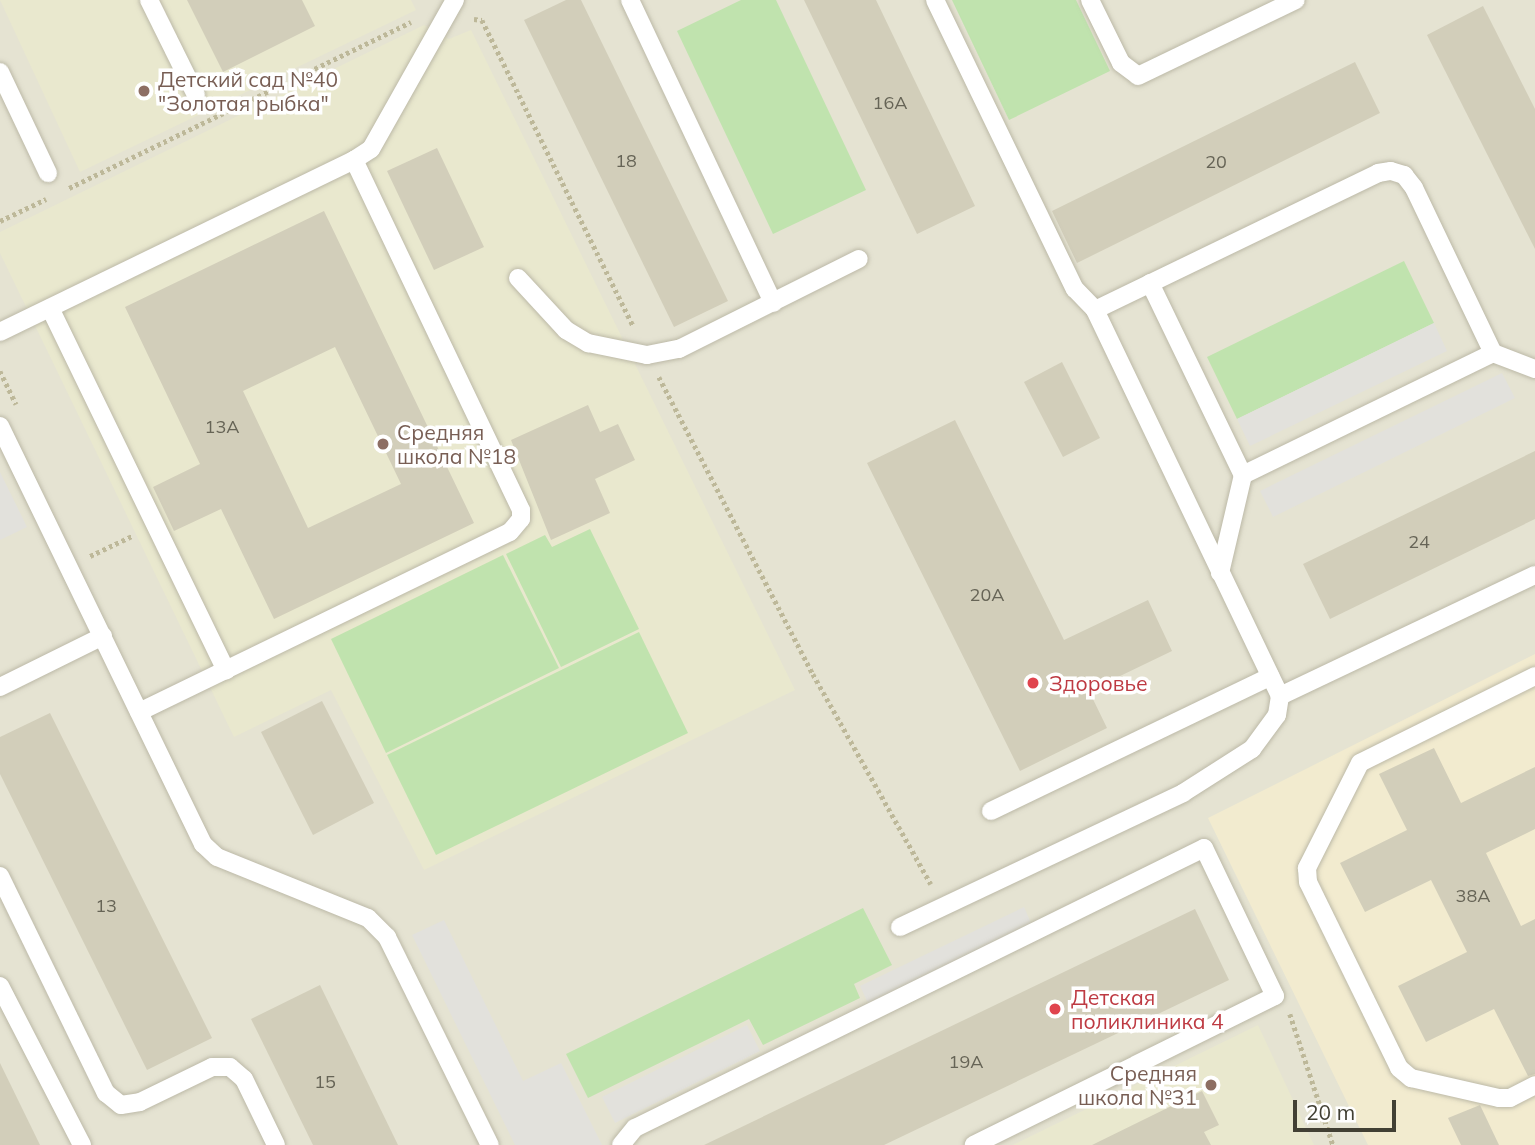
<!DOCTYPE html>
<meta charset="utf-8">
<style>
body{margin:0}
#map{position:relative;width:1535px;height:1145px;overflow:hidden;background:#f1f0e4;font-family:Mulish,sans-serif}
div>[style]{position:absolute}
[style*='--x']{left:calc(var(--x)*1px);top:calc(var(--y)*1px);width:calc(var(--w)*1px);rotate:calc(var(--a)*1deg)}
.residential>*{inset:0;background:#e5e3d2}
.commercial>*{inset:0;background:#f2ebcf}
.education>*{inset:0;background:#e9e8ce}
.green>*{inset:0;background:#c0e3ae}
.parking>*{inset:0;background:#e2e1dc}
.building>*{inset:0;background:#d2ceba}
.path>*{height:4.5px;margin-top:-2.25px;transform-origin:0;background:repeating-linear-gradient(90deg,#bdb899 0 3.5px,transparent 0 7px)}
.roads{filter:drop-shadow(0 0 2px #bcb9a7) drop-shadow(0 0 2px #bcb9a7)}
.service>*{height:18px;margin:-9px;padding:0 9px;transform-origin:9px;border-radius:9px;background:#fff}
.dots>*{width:19px;height:19px;translate:-50% -50%;box-sizing:border-box;border:4px solid #fff;border-radius:50%}
span{translate:-50% -50%;white-space:nowrap;text-align:center;line-height:1.15;-webkit-text-stroke:7px #fff;paint-order:stroke}
.number-label{font-size:18px;color:#666456}
.number-label span{-webkit-text-stroke-width:0}
.education-label{font-size:21px;color:#785e54}
.left{translate:0 -50%;text-align:left}
.right{translate:-100% -50%;text-align:right}
.health-label{font-size:21px;color:#be3a42}
.scale{position:absolute;left:1293px;top:1100px;width:103px;height:32px;box-sizing:border-box;border:4px solid #424034;border-top:0;padding-left:9px;font-size:21px;line-height:24px;white-space:nowrap;color:#424034;-webkit-text-stroke:5px #fff;paint-order:stroke}
</style>
<div id="map">
<div class="residential">
<i style="clip-path:polygon(0 0,1535px 0,1535px 1145px,0 1145px)"></i>
</div>
<div class="commercial">
<i style="clip-path:polygon(1535px 654px,1535px 1145px,1368px 1145px,1208px 818px)"></i>
</div>
<div class="education">
<i style="clip-path:polygon(0 0,411px 0,416px 10px,80px 172px)"></i>
<i style="clip-path:polygon(424px 25px,449px 39px,471px 30px,795px 690px,424px 870px,331px 690px,234px 737px,0 253px,0 232px)"></i>
<i style="clip-path:polygon(1258px 1025px,1314px 1145px,1013px 1145px)"></i>
</div>
<div class="green">
<i style="clip-path:polygon(741px 0,776px 0,866px 190px,773px 234px,677px 31px)"></i>
<i style="clip-path:polygon(952px 0,1076px 0,1110px 71px,1009px 120px)"></i>
<i style="clip-path:polygon(1404px 261px,1434px 323px,1237px 419px,1207px 357px)"></i>
<i style="clip-path:polygon(590px 529px,639px 629px,561px 667px,506px 554px,545px 535px,552px 547px)"></i>
<i style="clip-path:polygon(503px 555px,559px 668px,386px 753px,331px 639px)"></i>
<i style="clip-path:polygon(639px 632px,688px 733px,436px 855px,387px 755px)"></i>
<i style="clip-path:polygon(863px 908px,892px 965px,854px 984px,860px 998px,763px 1045px,749px 1019px,588px 1098px,566px 1054px)"></i>
</div>
<div class="parking">
<i style="clip-path:polygon(1434px 323px,1447px 351px,1250px 446px,1237px 419px)"></i>
<i style="clip-path:polygon(1502px 373px,1515px 398px,1273px 517px,1260px 491px)"></i>
<i style="clip-path:polygon(0 472px,27px 527px,0 540px)"></i>
<i style="clip-path:polygon(1024px 907px,1032px 925px,868px 1003px,860px 986px)"></i>
<i style="clip-path:polygon(444px 920px,523px 1081px,561px 1063px,602px 1145px,515px 1145px,412px 935px)"></i>
<i style="clip-path:polygon(747px 1025px,760px 1051px,615px 1123px,602px 1097px)"></i>
</div>
<div class="building">
<i style="clip-path:polygon(187px 0,302px 0,315px 26px,223px 72px)"></i>
<i style="clip-path:polygon(566px 0,581px 0,728px 301px,674px 327px,524px 20px)"></i>
<i style="clip-path:polygon(804px 0,876px 0,975px 206px,917px 234px)"></i>
<i style="clip-path:polygon(1483px 6px,1535px 109px,1535px 249px,1427px 35px)"></i>
<i style="clip-path:polygon(1355px 62px,1380px 113px,1077px 263px,1052px 211px)"></i>
<i style="clip-path:polygon(437px 148px,484px 247px,434px 270px,387px 171px)"></i>
<i style="clip-path:polygon(evenodd,324px 211px,474px 523px,274px 619px,221px 509px,174px 531px,153px 487px,200px 464px,125px 307px,324px 211px,335px 347px,401px 484px,308px 528px,243px 391px,335px 347px)"></i>
<i style="clip-path:polygon(1062px 362px,1100px 438px,1063px 457px,1024px 382px)"></i>
<i style="clip-path:polygon(588px 405px,600px 432px,618px 424px,635px 460px,595px 479px,610px 513px,551px 540px,511px 440px)"></i>
<i style="clip-path:polygon(955px 420px,1064px 640px,1148px 600px,1172px 651px,1089px 691px,1107px 728px,1020px 771px,867px 463px)"></i>
<i style="clip-path:polygon(1535px 451px,1535px 519px,1330px 619px,1303px 564px)"></i>
<i style="clip-path:polygon(322px 701px,374px 803px,313px 835px,261px 732px)"></i>
<i style="clip-path:polygon(50px 713px,212px 1038px,147px 1070px,0 774px,0 737px)"></i>
<i style="clip-path:polygon(1434px 748px,1461px 803px,1535px 767px,1535px 829px,1486px 853px,1521px 926px,1535px 919px,1535px 1074px,1528px 1076px,1494px 1009px,1426px 1042px,1398px 986px,1467px 952px,1431px 880px,1365px 912px,1340px 863px,1407px 830px,1379px 774px)"></i>
<i style="clip-path:polygon(1195px 909px,1229px 980px,884px 1145px,704px 1145px)"></i>
<i style="clip-path:polygon(320px 985px,398px 1145px,313px 1145px,251px 1019px)"></i>
<i style="clip-path:polygon(0 1063px,40px 1145px,0 1145px)"></i>
<i style="clip-path:polygon(1202px 1091px,1219px 1125px,1204px 1132px,1211px 1145px,1092px 1145px)"></i>
<i style="clip-path:polygon(1480px 1105px,1499px 1145px,1461px 1145px,1448px 1118px)"></i>
</div>
<div class="path">
<i style="--x:474;--y:19;--w:8;--a:7"></i>
<i style="--x:482;--y:20;--w:340;--a:63.7"></i>
<i style="--x:69;--y:188;--w:380;--a:-25.9"></i>
<i style="--x:0;--y:221;--w:51;--a:-25.6"></i>
<i style="--x:0;--y:371;--w:37;--a:64"></i>
<i style="--x:659;--y:377;--w:335;--a:62.6"></i>
<i style="--x:813;--y:674;--w:241;--a:60.7"></i>
<i style="--x:90;--y:556;--w:47;--a:-25.5"></i>
<i style="--x:1290;--y:1014;--w:138;--a:71.8"></i>
</div>
<div class="roads">
<div class="service">
<i style="--x:149;--y:0;--w:106;--a:63.7"></i>
<i style="--x:630;--y:0;--w:335;--a:64.7"></i>
<i style="--x:935;--y:0;--w:321;--a:64.2"></i>
<i style="--x:1075;--y:289;--w:29;--a:46"></i>
<i style="--x:1095;--y:310;--w:428;--a:64.4"></i>
<i style="--x:1090;--y:0;--w:70;--a:63.8"></i>
<i style="--x:1121;--y:63;--w:21;--a:37"></i>
<i style="--x:1138;--y:76;--w:175;--a:-25.7"></i>
<i style="--x:0;--y:72;--w:112;--a:64.6"></i>
<i style="--x:518;--y:278;--w:71;--a:47.3"></i>
<i style="--x:566;--y:330;--w:26;--a:31"></i>
<i style="--x:588;--y:343;--w:60;--a:11.5"></i>
<i style="--x:647;--y:355;--w:33;--a:-11"></i>
<i style="--x:679;--y:349;--w:201;--a:-26.6"></i>
<i style="--x:1150;--y:283;--w:213;--a:64.2"></i>
<i style="--x:50;--y:308;--w:403;--a:64.1"></i>
<i style="--x:1095;--y:310;--w:314;--a:-25.8"></i>
<i style="--x:1378;--y:173;--w:13;--a:-9"></i>
<i style="--x:1391;--y:171;--w:14;--a:17"></i>
<i style="--x:1404;--y:175;--w:16;--a:52"></i>
<i style="--x:1414;--y:188;--w:183;--a:64.4"></i>
<i style="--x:1493;--y:353;--w:45;--a:20.9"></i>
<i style="--x:0;--y:332;--w:394;--a:-25.9"></i>
<i style="--x:0;--y:426;--w:465;--a:64.1"></i>
<i style="--x:203;--y:844;--w:19;--a:43"></i>
<i style="--x:217;--y:857;--w:163;--a:22"></i>
<i style="--x:368;--y:918;--w:27;--a:45"></i>
<i style="--x:387;--y:937;--w:232;--a:63.7"></i>
<i style="--x:1220;--y:573;--w:101;--a:-76.8"></i>
<i style="--x:1243;--y:475;--w:278;--a:-26"></i>
<i style="--x:1535;--y:676;--w:195;--a:153.6"></i>
<i style="--x:1360;--y:763;--w:118;--a:116.8"></i>
<i style="--x:1307;--y:868;--w:14;--a:86"></i>
<i style="--x:1308;--y:882;--w:207;--a:63.9"></i>
<i style="--x:1399;--y:1068;--w:16;--a:40"></i>
<i style="--x:1411;--y:1078;--w:90;--a:12.8"></i>
<i style="--x:1499;--y:1098;--w:11;--a:0"></i>
<i style="--x:1510;--y:1098;--w:28;--a:-27"></i>
<i style="--x:0;--y:687;--w:115;--a:-26.3"></i>
<i style="--x:139;--y:712;--w:412;--a:-25.9"></i>
<i style="--x:510;--y:532;--w:17;--a:-50"></i>
<i style="--x:521;--y:519;--w:9;--a:-90"></i>
<i style="--x:521;--y:510;--w:388;--a:-115.5"></i>
<i style="--x:354;--y:160;--w:20;--a:-33"></i>
<i style="--x:371;--y:149;--w:171;--a:-60.6"></i>
<i style="--x:991;--y:811;--w:310;--a:-25.7"></i>
<i style="--x:0;--y:876;--w:242;--a:64"></i>
<i style="--x:106;--y:1093;--w:19;--a:39"></i>
<i style="--x:121;--y:1105;--w:19;--a:-9"></i>
<i style="--x:140;--y:1102;--w:80;--a:-25.9"></i>
<i style="--x:212;--y:1067;--w:18;--a:0"></i>
<i style="--x:230;--y:1067;--w:18;--a:41"></i>
<i style="--x:244;--y:1079;--w:73;--a:64.1"></i>
<i style="--x:900;--y:927;--w:313;--a:-25.3"></i>
<i style="--x:1183;--y:793;--w:82;--a:-32.5"></i>
<i style="--x:1252;--y:749;--w:42;--a:-53.7"></i>
<i style="--x:1277;--y:715;--w:19;--a:-81"></i>
<i style="--x:1280;--y:696;--w:282;--a:-25.4"></i>
<i style="--x:0;--y:986;--w:179;--a:62.7"></i>
<i style="--x:621;--y:1145;--w:22;--a:-51"></i>
<i style="--x:635;--y:1128;--w:634;--a:-26.2"></i>
<i style="--x:1204;--y:848;--w:164;--a:64.4"></i>
<i style="--x:1275;--y:996;--w:336;--a:153.7"></i>
</div>
</div>
<div class="dots">
<i style="left:144px;top:91px;background:#8d6e63"></i>
<i style="left:383px;top:444px;background:#8d6e63"></i>
<i style="left:1033px;top:683px;background:#e0444e"></i>
<i style="left:1055px;top:1009px;background:#e0444e"></i>
<i style="left:1211px;top:1085px;background:#8d6e63"></i>
</div>
<div class="number-label">
<span style="left:890px;top:103px">16А</span>
<span style="left:626px;top:161px">18</span>
<span style="left:1216px;top:162px">20</span>
<span style="left:222px;top:427px">13А</span>
<span style="left:1419px;top:542px">24</span>
<span style="left:987px;top:595px">20А</span>
<span style="left:1473px;top:896px">38А</span>
<span style="left:106px;top:906px">13</span>
<span style="left:966px;top:1062px">19А</span>
<span style="left:325px;top:1082px">15</span>
</div>
<div class="education-label">
<span class="left" style="left:158px;top:91px">Детский сад №40<br>"Золотая рыбка"</span>
<span class="left" style="left:397px;top:444px">Средняя<br>школа №18</span>
<span class="right" style="left:1197px;top:1085px">Средняя<br>школа №31</span>
</div>
<div class="health-label">
<span class="left" style="left:1049px;top:683px">Здоровье</span>
<span class="left" style="left:1071px;top:1009px">Детская<br>поликлиника 4</span>
</div>
<div class="scale">20 m</div>
</div>
